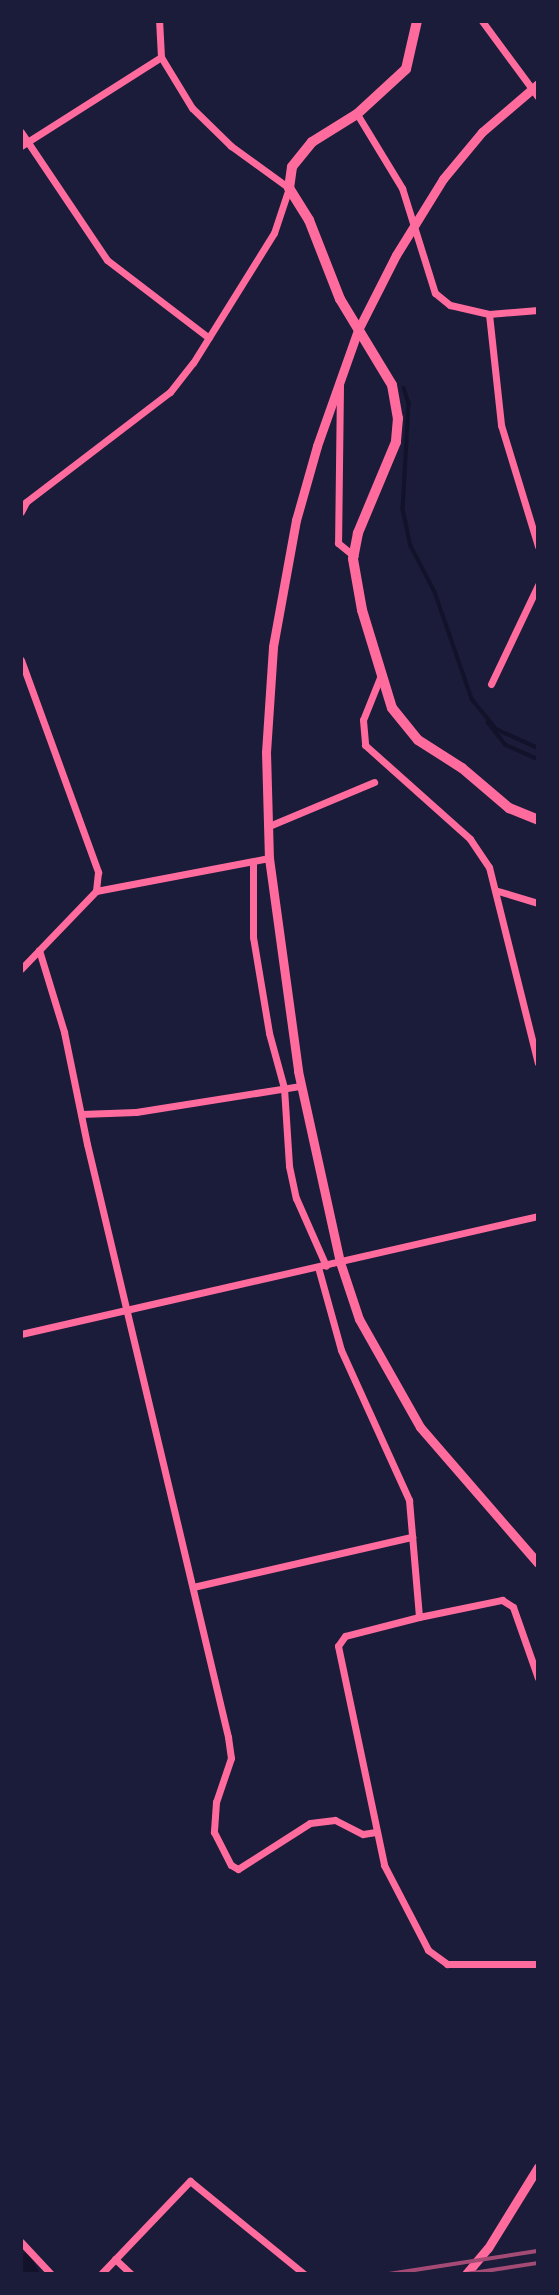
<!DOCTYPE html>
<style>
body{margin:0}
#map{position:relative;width:559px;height:2295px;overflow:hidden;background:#1b1b3a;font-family:"Sofia Sans Condensed",sans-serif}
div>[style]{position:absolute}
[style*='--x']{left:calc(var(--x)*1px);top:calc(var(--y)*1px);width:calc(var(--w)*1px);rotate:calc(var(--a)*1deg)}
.stream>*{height:3.5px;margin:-1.75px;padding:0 1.75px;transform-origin:1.75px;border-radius:1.75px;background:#12122b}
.river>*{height:23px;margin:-11.5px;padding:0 11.5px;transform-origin:11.5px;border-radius:11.5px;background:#12122b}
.minor>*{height:7px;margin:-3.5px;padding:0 3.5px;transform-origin:3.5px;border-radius:3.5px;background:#ff6b9d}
.tertiary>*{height:9px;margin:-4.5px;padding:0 4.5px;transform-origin:4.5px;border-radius:4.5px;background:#ff6b9d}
.secondary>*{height:10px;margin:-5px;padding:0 5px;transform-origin:5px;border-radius:5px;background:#ff6b9d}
.rail>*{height:3.5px;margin:-1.75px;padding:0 1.75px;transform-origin:1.75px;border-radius:1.75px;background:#a44b75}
span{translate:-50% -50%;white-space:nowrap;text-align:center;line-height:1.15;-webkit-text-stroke:7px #1b1b3a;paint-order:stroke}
.frame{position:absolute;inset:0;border:23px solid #1b1b3a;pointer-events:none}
</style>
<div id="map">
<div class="stream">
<i style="--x:404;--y:388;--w:16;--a:72"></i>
<i style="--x:409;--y:403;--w:106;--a:93.2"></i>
<i style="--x:403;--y:509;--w:38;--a:78"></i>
<i style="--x:411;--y:546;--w:52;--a:62.4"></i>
<i style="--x:435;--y:592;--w:113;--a:70.9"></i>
<i style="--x:472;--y:699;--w:38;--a:51"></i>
<i style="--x:496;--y:729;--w:46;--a:24.3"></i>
<i style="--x:488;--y:722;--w:29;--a:52"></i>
<i style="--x:506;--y:745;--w:35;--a:24"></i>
</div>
<div class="river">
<i style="--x:21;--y:2264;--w:12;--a:59"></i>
</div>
<div class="minor">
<i style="--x:482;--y:21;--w:94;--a:53.6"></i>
<i style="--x:357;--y:114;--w:87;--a:58.7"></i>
<i style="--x:402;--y:188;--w:110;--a:72.6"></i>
<i style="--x:435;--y:293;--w:19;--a:39"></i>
<i style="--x:450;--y:305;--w:40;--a:13"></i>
<i style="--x:489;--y:314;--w:49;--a:-4.7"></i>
<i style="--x:21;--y:132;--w:154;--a:56.1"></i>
<i style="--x:107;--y:260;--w:128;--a:37.4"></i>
<i style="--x:21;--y:146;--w:166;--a:-32.4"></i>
<i style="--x:489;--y:314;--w:112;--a:83.8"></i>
<i style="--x:501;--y:425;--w:127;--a:73"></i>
<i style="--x:340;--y:385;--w:158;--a:90.7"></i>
<i style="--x:338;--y:543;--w:21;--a:39"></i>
<i style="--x:21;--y:512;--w:11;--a:-63"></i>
<i style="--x:26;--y:502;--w:181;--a:-37.4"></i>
<i style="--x:170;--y:392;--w:37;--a:-52"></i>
<i style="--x:193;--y:363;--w:153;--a:-58.1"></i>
<i style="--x:274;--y:233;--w:47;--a:-71.6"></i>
<i style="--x:289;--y:188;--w:72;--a:-144.1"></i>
<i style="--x:231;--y:146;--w:54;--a:-135.7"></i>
<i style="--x:192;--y:108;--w:60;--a:-121.3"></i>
<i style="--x:161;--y:57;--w:36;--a:-93"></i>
<i style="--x:21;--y:660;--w:226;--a:70"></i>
<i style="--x:98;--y:872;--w:19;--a:96"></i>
<i style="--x:96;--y:891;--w:108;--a:133.9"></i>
<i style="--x:381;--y:675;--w:48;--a:111.8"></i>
<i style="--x:363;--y:720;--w:25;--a:85"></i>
<i style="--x:365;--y:745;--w:141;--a:41.8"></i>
<i style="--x:470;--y:839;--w:34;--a:56"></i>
<i style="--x:489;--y:867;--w:202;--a:76"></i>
<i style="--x:491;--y:684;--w:110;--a:-64.6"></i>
<i style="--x:269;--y:826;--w:114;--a:-22.7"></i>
<i style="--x:253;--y:862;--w:75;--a:90"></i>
<i style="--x:253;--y:937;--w:97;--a:80.5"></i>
<i style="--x:269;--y:1033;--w:57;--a:74.7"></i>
<i style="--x:284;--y:1088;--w:78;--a:86.3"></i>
<i style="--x:289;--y:1166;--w:33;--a:78"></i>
<i style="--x:296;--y:1198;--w:74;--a:66.2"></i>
<i style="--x:96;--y:891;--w:176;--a:-10.8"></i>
<i style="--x:498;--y:891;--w:42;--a:16.7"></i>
<i style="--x:39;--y:950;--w:86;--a:73"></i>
<i style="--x:64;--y:1032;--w:114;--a:78.4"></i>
<i style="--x:87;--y:1144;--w:610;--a:76.62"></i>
<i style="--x:228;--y:1737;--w:21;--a:82"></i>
<i style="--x:231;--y:1758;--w:46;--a:108.8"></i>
<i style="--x:216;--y:1802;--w:30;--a:94"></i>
<i style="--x:214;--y:1832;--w:37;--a:63"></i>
<i style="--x:231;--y:1865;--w:8;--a:30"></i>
<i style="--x:238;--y:1869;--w:85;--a:-32.6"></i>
<i style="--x:310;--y:1823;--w:25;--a:-7"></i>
<i style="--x:335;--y:1820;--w:31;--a:27"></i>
<i style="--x:363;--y:1834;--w:13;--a:-9"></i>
<i style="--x:81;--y:1114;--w:55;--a:-2.1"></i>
<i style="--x:136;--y:1112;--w:167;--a:-9"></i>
<i style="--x:318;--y:1267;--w:86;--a:74.5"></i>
<i style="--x:341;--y:1350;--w:165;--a:65.6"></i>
<i style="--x:409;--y:1500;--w:117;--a:85.1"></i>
<i style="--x:419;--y:1617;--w:85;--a:-11.6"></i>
<i style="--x:502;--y:1600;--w:13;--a:32"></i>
<i style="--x:513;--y:1607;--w:75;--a:70.6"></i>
<i style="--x:21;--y:1334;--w:530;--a:-12.86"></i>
<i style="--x:193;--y:1587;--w:225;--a:-12.9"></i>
<i style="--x:419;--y:1617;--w:76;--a:165.6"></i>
<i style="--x:345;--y:1636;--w:12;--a:125"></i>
<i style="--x:338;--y:1646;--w:224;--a:78.1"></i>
<i style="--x:384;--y:1865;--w:96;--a:62.6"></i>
<i style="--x:428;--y:1950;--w:24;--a:36"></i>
<i style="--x:447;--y:1964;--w:91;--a:0"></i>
<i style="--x:21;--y:2242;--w:44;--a:46.8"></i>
<i style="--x:115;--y:2259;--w:22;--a:43"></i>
<i style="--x:101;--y:2274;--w:129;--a:-46.3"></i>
<i style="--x:190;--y:2181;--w:147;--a:39.2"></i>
</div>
<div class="tertiary">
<i style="--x:538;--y:84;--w:74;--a:139.4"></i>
<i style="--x:482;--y:132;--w:61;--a:129.7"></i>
<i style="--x:443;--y:179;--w:89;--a:121.7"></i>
<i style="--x:396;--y:255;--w:84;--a:116.9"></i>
<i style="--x:358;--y:330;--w:123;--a:109.5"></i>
<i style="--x:317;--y:446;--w:77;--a:105.8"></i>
<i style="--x:296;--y:520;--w:129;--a:100.3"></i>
<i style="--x:273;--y:647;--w:105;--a:93.8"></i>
<i style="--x:266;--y:752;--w:106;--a:88.4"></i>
<i style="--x:269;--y:858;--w:215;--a:82.2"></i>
<i style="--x:298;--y:1071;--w:196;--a:77.6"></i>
<i style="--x:340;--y:1262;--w:60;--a:71.6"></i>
<i style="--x:359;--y:1319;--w:124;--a:60.5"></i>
<i style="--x:420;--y:1427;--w:180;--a:49.1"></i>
<i style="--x:466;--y:2274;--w:34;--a:-50"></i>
<i style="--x:488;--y:2248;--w:95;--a:-58.3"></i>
</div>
<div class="secondary">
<i style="--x:417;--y:21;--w:49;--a:102.9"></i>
<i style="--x:406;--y:69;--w:67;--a:137.4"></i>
<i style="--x:357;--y:114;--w:53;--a:148.1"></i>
<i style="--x:312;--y:142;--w:32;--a:129"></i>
<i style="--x:292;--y:167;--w:21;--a:98"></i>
<i style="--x:289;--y:188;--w:38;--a:58"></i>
<i style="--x:309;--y:220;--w:85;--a:68.6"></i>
<i style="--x:340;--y:299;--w:100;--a:58.8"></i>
<i style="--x:392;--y:385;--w:34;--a:80"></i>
<i style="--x:398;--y:418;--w:24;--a:95"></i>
<i style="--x:396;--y:442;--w:99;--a:112.7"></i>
<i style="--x:358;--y:533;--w:26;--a:101"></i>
<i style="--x:353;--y:559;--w:52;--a:80"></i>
<i style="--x:362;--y:610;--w:102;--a:73"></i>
<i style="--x:392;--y:708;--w:41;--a:50.9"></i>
<i style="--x:418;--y:740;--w:52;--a:32.5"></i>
<i style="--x:462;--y:768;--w:62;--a:40.4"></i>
<i style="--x:509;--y:808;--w:31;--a:22"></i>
</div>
<div class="rail">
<i style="--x:389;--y:2274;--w:151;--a:-8.8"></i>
<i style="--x:466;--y:2274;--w:73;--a:-8.7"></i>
</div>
<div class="frame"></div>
</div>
